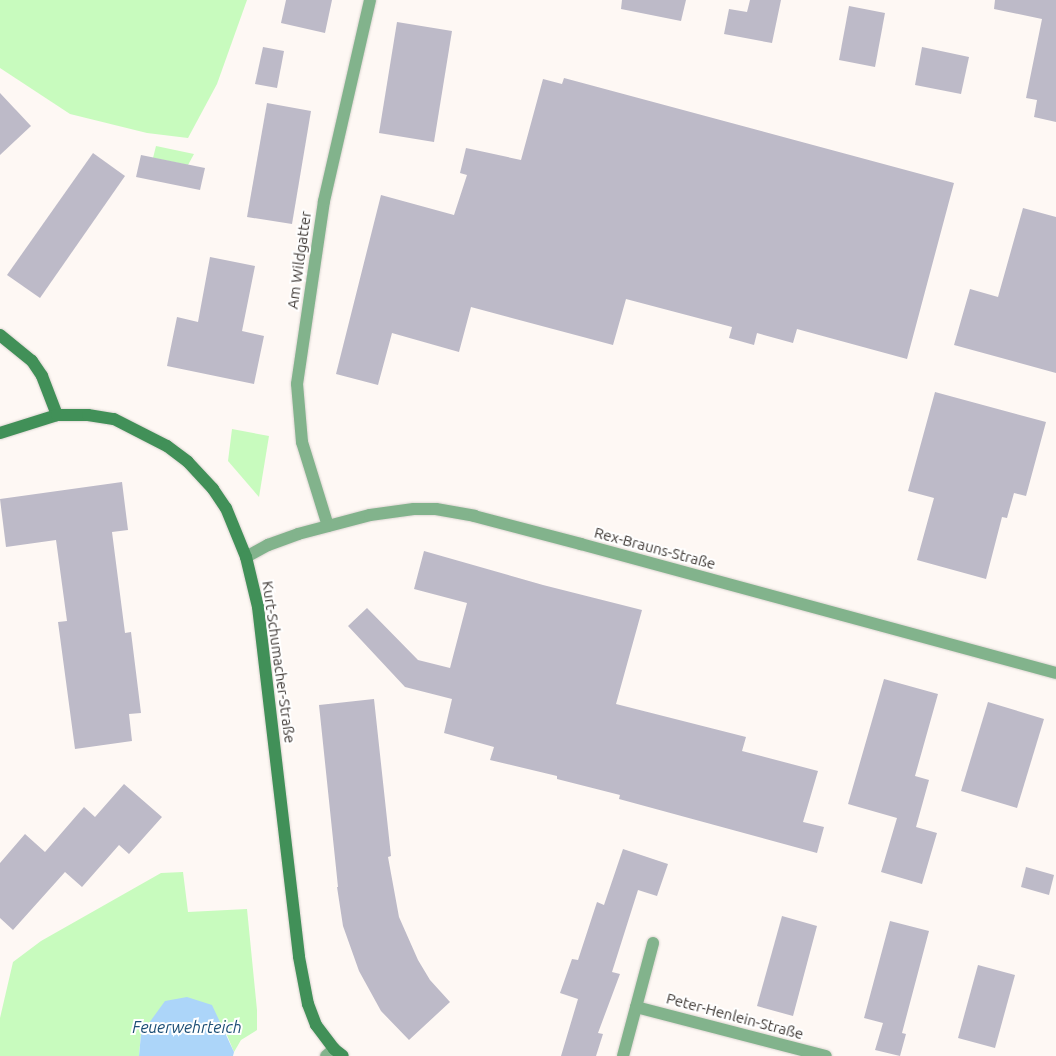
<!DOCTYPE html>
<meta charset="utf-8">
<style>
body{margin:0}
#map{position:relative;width:1056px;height:1056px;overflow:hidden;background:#fef8f4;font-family:Ubuntu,sans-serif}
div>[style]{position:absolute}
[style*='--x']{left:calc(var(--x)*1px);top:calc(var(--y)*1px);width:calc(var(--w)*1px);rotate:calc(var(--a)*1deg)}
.green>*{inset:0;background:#c8fbbe}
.water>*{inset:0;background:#acd5f9}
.building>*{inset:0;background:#bdbac8}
.roads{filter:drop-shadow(0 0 1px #dbd5d1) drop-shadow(0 0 1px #dbd5d1)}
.street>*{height:12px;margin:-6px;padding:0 6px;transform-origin:6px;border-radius:6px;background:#82b38c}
.secondary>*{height:12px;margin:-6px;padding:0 6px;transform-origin:6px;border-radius:6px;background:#419058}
span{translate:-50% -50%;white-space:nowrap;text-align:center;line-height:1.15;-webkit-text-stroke:4px #fff;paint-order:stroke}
.street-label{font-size:15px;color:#3e3834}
.water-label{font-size:16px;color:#1c4e75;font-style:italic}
</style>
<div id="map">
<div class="green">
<i style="clip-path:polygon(0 0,247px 0,217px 84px,188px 138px,147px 133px,70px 114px,0 68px)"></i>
<i style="clip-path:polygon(156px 146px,194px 154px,188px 165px,153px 158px)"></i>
<i style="clip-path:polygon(232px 429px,269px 436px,259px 497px,228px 461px)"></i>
<i style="clip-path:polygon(183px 872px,188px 912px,247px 909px,257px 1010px,257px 1030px,241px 1040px,234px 1052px,224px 1028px,141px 1034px,139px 1056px,0 1056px,0 1018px,13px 962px,41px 941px,161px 873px)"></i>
</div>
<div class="water">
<i style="clip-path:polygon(187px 997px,212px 1005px,234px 1052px,233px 1056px,139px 1056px,141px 1034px,165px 1001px)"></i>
</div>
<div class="building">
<i style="clip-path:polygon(286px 0,332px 0,325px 33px,281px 23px)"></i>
<i style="clip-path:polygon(622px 0,686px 0,681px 21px,621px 9px)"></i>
<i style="clip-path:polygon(750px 0,781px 0,772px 43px,724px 34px,729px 9px,747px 12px)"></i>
<i style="clip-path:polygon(995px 0,1056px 0,1056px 122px,1034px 117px,1037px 100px,1026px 98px,1042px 19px,994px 9px)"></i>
<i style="clip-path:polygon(849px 6px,885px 13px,875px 67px,839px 60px)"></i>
<i style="clip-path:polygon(397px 22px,452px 31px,434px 142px,379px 133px)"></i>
<i style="clip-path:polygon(263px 47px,284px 51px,277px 88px,255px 84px)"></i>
<i style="clip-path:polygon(922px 47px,969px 57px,961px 94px,915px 85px)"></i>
<i style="clip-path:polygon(564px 78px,954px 183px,907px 359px,797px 329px,793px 343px,757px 333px,754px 345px,729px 338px,732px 327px,626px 299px,613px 345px,471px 307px,459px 352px,392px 333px,378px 385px,336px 374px,381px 195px,454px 215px,467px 175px,460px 173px,466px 148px,521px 160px,543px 79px,562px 84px)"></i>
<i style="clip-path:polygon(0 93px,31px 126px,0 155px)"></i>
<i style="clip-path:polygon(267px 103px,311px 111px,292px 224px,247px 217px)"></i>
<i style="clip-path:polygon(93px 153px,125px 176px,40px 298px,7px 275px)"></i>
<i style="clip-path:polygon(141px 155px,205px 168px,200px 190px,136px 177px)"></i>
<i style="clip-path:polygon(1023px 208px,1056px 217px,1056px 373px,954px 345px,970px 289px,998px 297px)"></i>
<i style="clip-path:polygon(210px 257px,255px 266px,242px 331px,264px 336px,254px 384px,167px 366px,177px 317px,198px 322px)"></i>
<i style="clip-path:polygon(935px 392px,1046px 422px,1026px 496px,1014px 493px,1007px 518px,1002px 517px,986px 579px,917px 560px,934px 498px,908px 491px)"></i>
<i style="clip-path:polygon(122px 482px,128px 530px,112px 532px,125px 633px,131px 632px,141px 713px,129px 714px,132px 741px,75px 749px,58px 622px,67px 621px,56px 540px,6px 547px,0 499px)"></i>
<i style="clip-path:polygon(424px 551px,543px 585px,642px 610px,616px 704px,746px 737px,742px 751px,818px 771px,803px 822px,824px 827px,817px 853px,619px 799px,620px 795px,557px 779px,557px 776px,490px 760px,494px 747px,444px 733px,452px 699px,405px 687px,348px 626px,367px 608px,418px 660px,450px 668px,467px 603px,414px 589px)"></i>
<i style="clip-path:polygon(884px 679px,938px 694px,915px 776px,929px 780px,916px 827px,937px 833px,922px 884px,881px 872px,897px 818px,848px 804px)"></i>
<i style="clip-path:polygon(374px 699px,391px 856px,388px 857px,399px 917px,418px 960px,430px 980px,450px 1002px,409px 1040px,381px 1011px,359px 971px,343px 926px,337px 887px,338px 887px,319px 705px)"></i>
<i style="clip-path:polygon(988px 702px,1044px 719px,1017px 808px,961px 791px)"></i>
<i style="clip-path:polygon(124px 784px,162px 817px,129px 854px,119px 845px,82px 887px,65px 872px,13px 930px,0 918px,0 863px,25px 834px,45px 852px,84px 807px,95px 817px)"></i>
<i style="clip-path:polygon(623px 849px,668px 864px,657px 896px,638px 890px,612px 972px,620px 974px,598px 1033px,603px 1034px,596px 1056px,561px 1056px,578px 999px,560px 993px,572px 959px,578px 960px,597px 902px,604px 905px)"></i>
<i style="clip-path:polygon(1026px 867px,1054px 875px,1049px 895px,1021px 887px)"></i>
<i style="clip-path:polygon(782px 916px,817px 926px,793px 1016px,757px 1006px)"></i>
<i style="clip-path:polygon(890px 921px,929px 931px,902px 1033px,906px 1034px,900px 1056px,875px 1050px,883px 1023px,864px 1018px)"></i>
<i style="clip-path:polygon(978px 965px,1015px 975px,995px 1048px,958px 1038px)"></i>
</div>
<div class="roads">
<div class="street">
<i style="--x:328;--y:526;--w:88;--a:-107.2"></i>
<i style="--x:302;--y:442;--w:58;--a:-94.9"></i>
<i style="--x:297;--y:384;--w:185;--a:-81.6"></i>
<i style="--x:324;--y:201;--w:206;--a:-77.1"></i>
<i style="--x:246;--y:557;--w:25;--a:-29"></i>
<i style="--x:268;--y:545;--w:32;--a:-20"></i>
<i style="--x:298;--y:534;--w:74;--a:-14.8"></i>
<i style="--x:370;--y:515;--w:44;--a:-7.8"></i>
<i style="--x:414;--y:509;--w:22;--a:0"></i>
<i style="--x:436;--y:509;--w:39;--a:10"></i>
<i style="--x:474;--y:516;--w:111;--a:14.7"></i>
<i style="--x:581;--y:544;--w:492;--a:15.2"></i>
<i style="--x:636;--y:1007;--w:196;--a:14.5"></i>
<i style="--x:326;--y:1056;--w:11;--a:-41"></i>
<i style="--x:623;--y:1056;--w:117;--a:-75.1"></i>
</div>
<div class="secondary">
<i style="--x:0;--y:335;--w:41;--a:39.1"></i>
<i style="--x:32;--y:361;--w:18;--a:56"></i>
<i style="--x:42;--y:376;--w:42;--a:69"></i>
<i style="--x:0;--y:433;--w:60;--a:-17.5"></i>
<i style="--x:57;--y:415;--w:31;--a:0"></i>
<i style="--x:88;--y:415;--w:26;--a:9"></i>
<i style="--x:114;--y:419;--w:59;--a:27"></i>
<i style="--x:167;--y:446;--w:26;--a:37"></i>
<i style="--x:188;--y:462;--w:37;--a:47"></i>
<i style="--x:213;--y:489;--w:23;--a:56"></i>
<i style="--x:226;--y:508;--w:53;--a:67.8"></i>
<i style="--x:246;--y:557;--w:51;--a:76.5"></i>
<i style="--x:258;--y:607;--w:352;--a:83.3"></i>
<i style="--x:299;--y:957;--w:48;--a:79.2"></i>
<i style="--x:308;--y:1004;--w:22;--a:69"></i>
<i style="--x:316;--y:1025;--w:30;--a:53"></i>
<i style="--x:334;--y:1049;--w:11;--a:38"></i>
</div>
</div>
<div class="street-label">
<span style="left:299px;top:260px;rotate:-82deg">Am Wildgatter</span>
<span style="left:655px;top:548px;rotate:15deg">Rex-Brauns-Straße</span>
<span style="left:279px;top:662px;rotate:82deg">Kurt-Schumacher-Straße</span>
<span style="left:735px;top:1016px;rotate:15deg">Peter-Henlein-Straße</span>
</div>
<div class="water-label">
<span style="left:187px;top:1027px">Feuerwehrteich</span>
</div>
</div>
